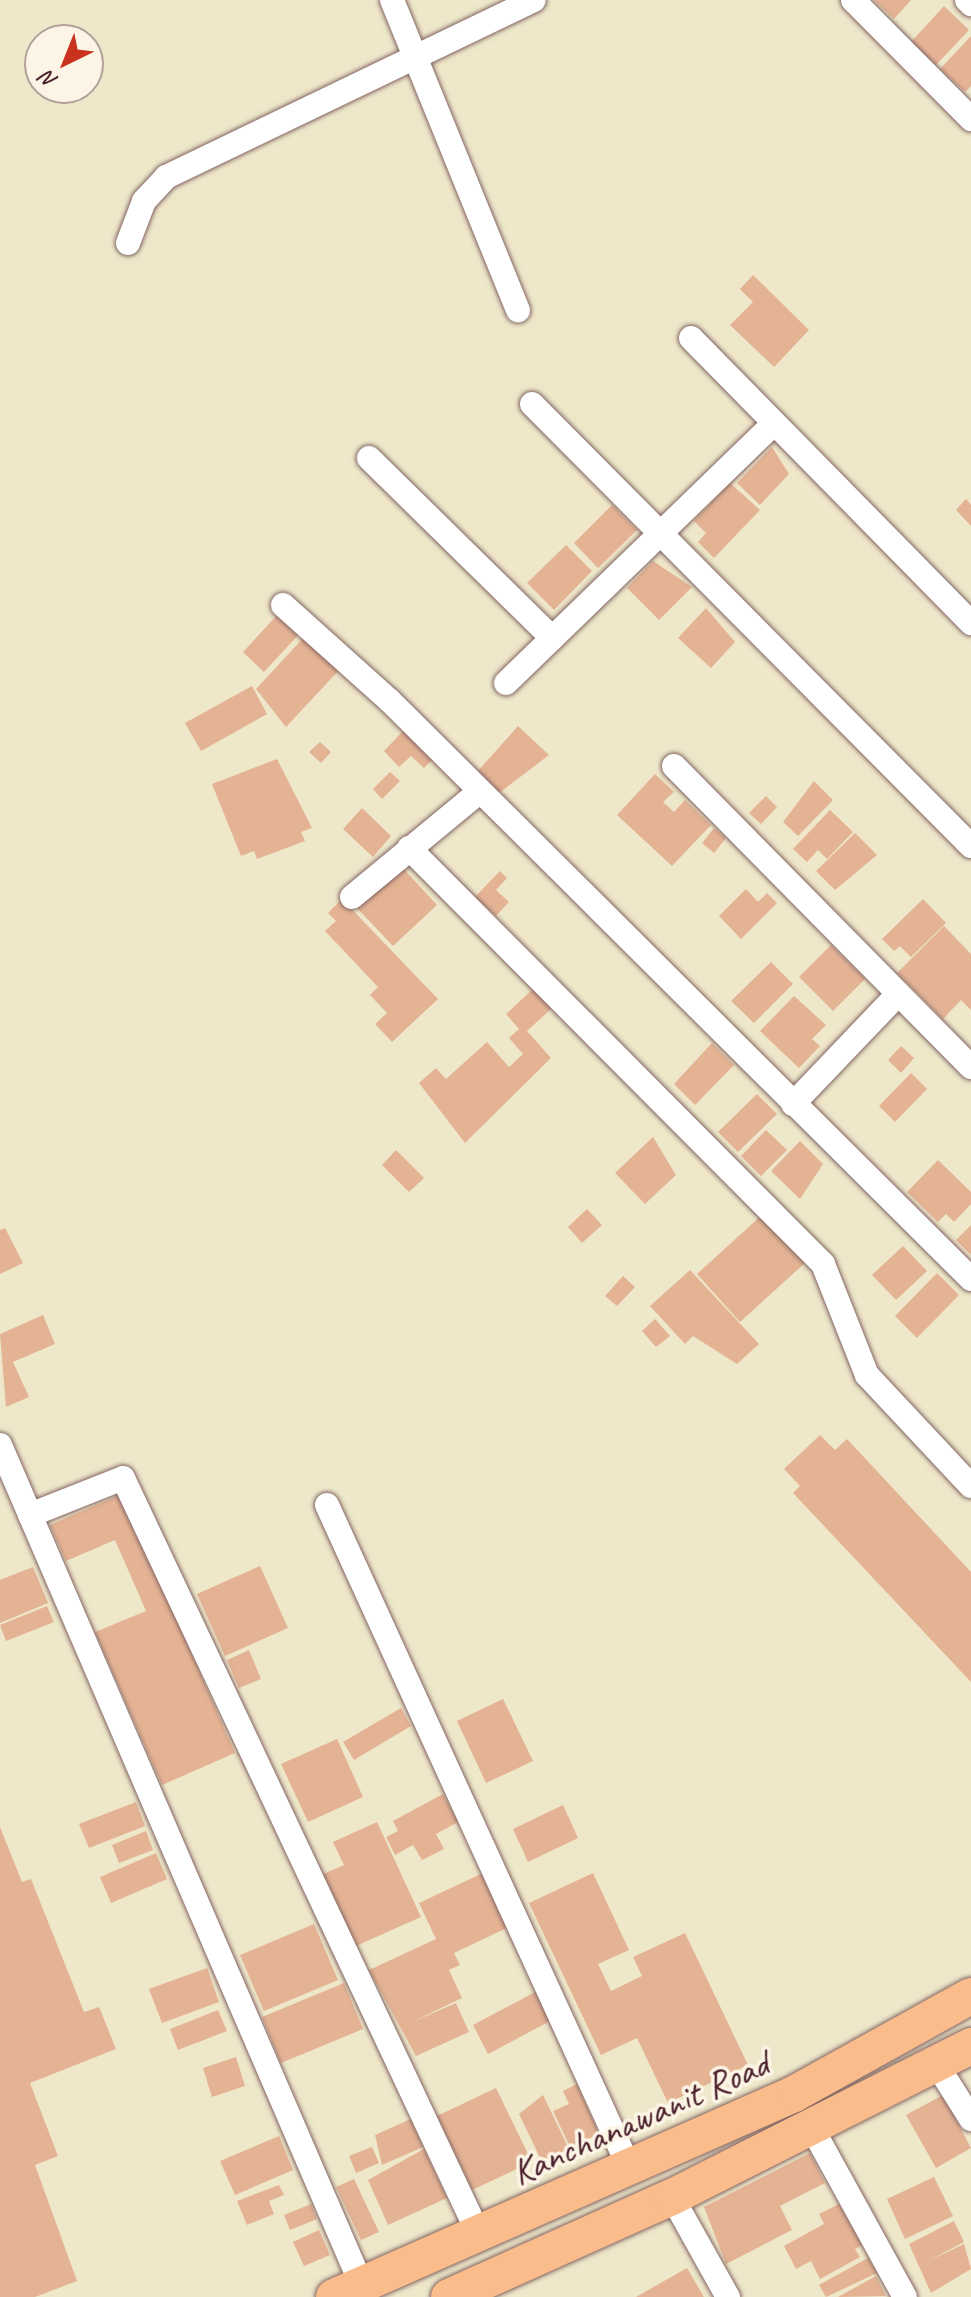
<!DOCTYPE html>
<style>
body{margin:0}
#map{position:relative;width:971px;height:2297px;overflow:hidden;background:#eee7ca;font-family:Caveat,sans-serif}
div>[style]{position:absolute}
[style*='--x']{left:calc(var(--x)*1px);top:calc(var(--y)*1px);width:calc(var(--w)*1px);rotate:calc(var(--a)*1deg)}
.building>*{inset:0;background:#e4b394}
.roads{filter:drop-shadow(0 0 2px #836563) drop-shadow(0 0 2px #836563)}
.minor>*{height:24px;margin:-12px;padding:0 12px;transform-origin:12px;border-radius:12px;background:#fff}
.highway>*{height:36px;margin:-18px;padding:0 18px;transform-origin:18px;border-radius:18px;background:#fabc8b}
span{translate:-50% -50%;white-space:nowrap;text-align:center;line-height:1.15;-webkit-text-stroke:7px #fcf5e5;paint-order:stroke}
.street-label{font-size:38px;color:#4a1f2b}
.north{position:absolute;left:24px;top:24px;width:80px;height:80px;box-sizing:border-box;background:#fcf5e5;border:2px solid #b59f9b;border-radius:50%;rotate:223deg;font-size:22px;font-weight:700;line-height:32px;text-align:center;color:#4a1f2b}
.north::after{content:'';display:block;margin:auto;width:28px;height:36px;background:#c8321e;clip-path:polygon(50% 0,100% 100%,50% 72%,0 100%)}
</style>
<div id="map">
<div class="building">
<i style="clip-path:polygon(874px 0,911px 0,894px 19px)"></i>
<i style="clip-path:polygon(944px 6px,969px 30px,936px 65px,911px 42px)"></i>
<i style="clip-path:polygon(971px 36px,971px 86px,965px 92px,940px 69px)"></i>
<i style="clip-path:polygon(753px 275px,809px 330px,774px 367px,730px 325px,753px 302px,740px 289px)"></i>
<i style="clip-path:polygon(772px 447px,789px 474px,760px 505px,737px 483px)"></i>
<i style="clip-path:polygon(730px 483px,760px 510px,714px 558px,698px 542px,706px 533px,694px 521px)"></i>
<i style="clip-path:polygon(966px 499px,971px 505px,971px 526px,956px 510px)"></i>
<i style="clip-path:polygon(612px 505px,637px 530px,598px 568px,574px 543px)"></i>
<i style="clip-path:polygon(566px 545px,592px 571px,554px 610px,527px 583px)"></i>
<i style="clip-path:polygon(653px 561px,692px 587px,659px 620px,627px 588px)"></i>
<i style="clip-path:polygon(706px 608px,735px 642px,711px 668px,678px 638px)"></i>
<i style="clip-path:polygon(279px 613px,300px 633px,264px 672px,243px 652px)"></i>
<i style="clip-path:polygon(306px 635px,341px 668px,286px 727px,256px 689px)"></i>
<i style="clip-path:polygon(252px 686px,267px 714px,201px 751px,185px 723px)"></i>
<i style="clip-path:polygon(518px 726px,549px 755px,499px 793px,478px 771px)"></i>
<i style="clip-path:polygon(404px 730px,433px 759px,424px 768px,411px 756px,399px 767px,384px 751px)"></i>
<i style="clip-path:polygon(320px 742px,331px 752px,321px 763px,309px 752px)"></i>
<i style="clip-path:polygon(277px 759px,312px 828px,301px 832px,305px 841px,257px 859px,254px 851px,241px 856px,212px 784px)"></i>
<i style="clip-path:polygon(390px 772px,400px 781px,382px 799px,373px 789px)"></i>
<i style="clip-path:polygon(655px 774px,674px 792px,663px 802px,674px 812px,685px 800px,711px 825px,672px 866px,617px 815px)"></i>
<i style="clip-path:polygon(814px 781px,833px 800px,798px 836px,783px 822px)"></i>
<i style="clip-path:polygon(766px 796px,777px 807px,761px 824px,749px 813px)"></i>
<i style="clip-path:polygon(362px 808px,391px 836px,373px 857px,343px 829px)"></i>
<i style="clip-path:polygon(830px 810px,853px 832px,827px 859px,818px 850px,807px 862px,793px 849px)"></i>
<i style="clip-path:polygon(714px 828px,726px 838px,714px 853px,702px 843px)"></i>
<i style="clip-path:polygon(855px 833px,877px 855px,835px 890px,816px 871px)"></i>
<i style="clip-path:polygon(400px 865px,437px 905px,393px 946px,356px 907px)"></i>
<i style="clip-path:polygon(500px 871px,507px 878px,496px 890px,509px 902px,496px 916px,475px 897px)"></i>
<i style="clip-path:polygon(746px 889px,758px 902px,767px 893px,777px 903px,741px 939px,719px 916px)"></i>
<i style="clip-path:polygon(342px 899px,438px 999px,392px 1042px,375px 1024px,387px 1013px,370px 995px,378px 987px,325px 931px,336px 921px,328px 913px)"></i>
<i style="clip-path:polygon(923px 899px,946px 923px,911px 957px,900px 946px,894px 951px,882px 939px)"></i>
<i style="clip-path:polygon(944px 926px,971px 954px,971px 1010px,961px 1000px,943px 1019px,897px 973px)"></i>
<i style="clip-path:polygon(831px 945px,865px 979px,833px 1011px,799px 977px)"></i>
<i style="clip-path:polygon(771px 962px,793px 984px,754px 1023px,731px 1001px)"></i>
<i style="clip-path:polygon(534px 988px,552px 1008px,527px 1031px,551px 1058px,465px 1143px,419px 1083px,436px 1068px,446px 1079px,487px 1042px,509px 1067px,523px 1054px,509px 1038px,519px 1029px,506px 1014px)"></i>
<i style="clip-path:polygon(794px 996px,826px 1025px,812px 1039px,820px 1046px,799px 1068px,760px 1031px)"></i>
<i style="clip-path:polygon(712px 1043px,734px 1065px,695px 1105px,674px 1084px)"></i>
<i style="clip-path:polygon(901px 1046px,914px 1058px,901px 1073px,888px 1060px)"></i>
<i style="clip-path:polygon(911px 1073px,927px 1089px,895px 1122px,879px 1106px)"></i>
<i style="clip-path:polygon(757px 1094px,777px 1114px,738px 1152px,718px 1132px)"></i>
<i style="clip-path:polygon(766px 1130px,787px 1150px,761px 1176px,741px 1156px)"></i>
<i style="clip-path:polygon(653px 1137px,676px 1175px,645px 1204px,615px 1173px)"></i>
<i style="clip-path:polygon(800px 1141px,823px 1164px,800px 1199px,771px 1171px)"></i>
<i style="clip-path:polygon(396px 1150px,424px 1178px,409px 1192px,382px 1165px)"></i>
<i style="clip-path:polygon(938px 1160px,971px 1192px,971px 1204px,954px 1222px,946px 1214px,938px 1222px,907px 1192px)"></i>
<i style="clip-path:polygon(587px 1209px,602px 1225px,582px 1243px,568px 1227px)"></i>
<i style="clip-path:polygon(764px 1213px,807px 1261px,740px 1322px,697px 1274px)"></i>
<i style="clip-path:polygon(971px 1225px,971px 1255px,956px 1240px)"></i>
<i style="clip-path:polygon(5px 1228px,23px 1263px,0 1274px,0 1230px)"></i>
<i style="clip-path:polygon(903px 1246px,927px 1271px,896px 1300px,872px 1275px)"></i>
<i style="clip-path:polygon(690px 1270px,759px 1344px,737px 1364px,693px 1336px,685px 1344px,650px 1306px)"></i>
<i style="clip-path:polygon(937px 1273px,959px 1295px,917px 1338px,895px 1316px)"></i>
<i style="clip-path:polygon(623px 1276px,635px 1287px,617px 1306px,605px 1296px)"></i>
<i style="clip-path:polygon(43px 1315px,55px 1344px,13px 1362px,29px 1397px,6px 1407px,0 1334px)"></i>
<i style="clip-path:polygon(655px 1319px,670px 1336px,656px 1347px,642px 1331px)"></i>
<i style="clip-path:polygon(820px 1435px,835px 1450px,847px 1439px,971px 1572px,971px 1682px,793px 1493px,800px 1486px,784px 1469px)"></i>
<i style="clip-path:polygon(122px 1494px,235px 1753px,162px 1785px,95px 1632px,146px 1611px,115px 1540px,66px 1561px,50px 1525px)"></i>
<i style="clip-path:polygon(260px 1566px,288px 1628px,225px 1656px,197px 1594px)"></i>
<i style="clip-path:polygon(33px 1567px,48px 1603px,0 1623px,0 1580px)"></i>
<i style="clip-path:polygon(47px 1606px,54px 1622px,6px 1641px,0 1625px)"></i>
<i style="clip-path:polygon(249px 1650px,261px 1679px,239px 1688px,227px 1660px)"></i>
<i style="clip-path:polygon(503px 1699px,533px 1761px,486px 1783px,457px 1721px)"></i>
<i style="clip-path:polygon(401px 1708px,411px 1726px,354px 1760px,343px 1742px)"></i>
<i style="clip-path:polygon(337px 1739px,363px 1797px,308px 1822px,281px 1764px)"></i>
<i style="clip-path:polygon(443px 1794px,458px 1822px,436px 1834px,444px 1849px,422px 1860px,413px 1845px,395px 1855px,386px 1837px,398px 1831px,393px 1821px)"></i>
<i style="clip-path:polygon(136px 1802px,145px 1826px,89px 1848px,79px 1824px)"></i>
<i style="clip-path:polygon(563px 1805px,578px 1838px,528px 1862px,513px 1829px)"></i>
<i style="clip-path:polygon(377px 1822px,421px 1917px,356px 1946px,323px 1874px,344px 1865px,333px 1842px)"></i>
<i style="clip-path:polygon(0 1827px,22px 1882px,31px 1879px,84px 2012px,99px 2007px,116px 2049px,30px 2083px,58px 2156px,35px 2165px,77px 2281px,35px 2297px,0 2297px)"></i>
<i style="clip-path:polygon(146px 1831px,153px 1850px,119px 1863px,112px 1845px)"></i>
<i style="clip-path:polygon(156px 1853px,167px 1879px,111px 1903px,100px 1877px)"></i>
<i style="clip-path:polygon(483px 1873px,509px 1927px,454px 1953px,460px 1965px,449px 1970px,462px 1998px,410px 2023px,456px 2003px,469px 2032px,416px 2056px,369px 1970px,436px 1939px,419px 1903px)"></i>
<i style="clip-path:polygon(593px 1873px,629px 1950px,598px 1964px,611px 1991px,642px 1976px,633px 1957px,685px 1933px,748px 2065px,668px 2103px,637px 2038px,601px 2055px,529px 1903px)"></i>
<i style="clip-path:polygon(314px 1924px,338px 1980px,264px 2011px,240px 1955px)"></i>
<i style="clip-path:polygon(207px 1968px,219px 2002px,162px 2023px,149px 1989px)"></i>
<i style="clip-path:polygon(344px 1983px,363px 2029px,281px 2063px,262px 2017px)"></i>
<i style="clip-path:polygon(537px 1991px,552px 2020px,488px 2054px,473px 2025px)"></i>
<i style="clip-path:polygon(218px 2010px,227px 2031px,178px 2050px,170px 2029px)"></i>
<i style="clip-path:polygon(236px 2057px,245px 2086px,212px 2097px,203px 2068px)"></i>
<i style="clip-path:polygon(577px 2084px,599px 2134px,570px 2147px,553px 2111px,569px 2104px,563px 2091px)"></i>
<i style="clip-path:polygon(496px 2088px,532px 2162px,472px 2190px,437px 2116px)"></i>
<i style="clip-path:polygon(543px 2095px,569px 2149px,542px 2162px,519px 2114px)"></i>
<i style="clip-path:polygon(943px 2095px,971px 2148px,936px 2168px,906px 2115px)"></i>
<i style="clip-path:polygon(411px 2119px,423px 2147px,382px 2165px,375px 2135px)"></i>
<i style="clip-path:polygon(279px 2136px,293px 2170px,235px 2195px,220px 2161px)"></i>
<i style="clip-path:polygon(372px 2147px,379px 2163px,356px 2173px,349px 2156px)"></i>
<i style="clip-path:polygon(424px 2149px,447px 2198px,388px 2225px,368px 2180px)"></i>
<i style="clip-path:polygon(810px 2153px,825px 2183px,780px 2206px,792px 2230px,726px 2264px,704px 2207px)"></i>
<i style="clip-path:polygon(934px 2177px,953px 2216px,905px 2239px,887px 2199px)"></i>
<i style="clip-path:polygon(354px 2179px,379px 2232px,361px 2240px,336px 2187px)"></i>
<i style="clip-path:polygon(279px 2185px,284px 2195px,269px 2201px,274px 2214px,247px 2225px,237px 2201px)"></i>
<i style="clip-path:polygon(311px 2204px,317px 2219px,290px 2230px,284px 2215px)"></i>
<i style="clip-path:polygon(839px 2204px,862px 2245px,855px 2249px,860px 2257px,820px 2279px,811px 2261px,796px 2269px,784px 2246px,824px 2224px,819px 2214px)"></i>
<i style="clip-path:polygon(954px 2221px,964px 2242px,928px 2261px,964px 2244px,971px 2269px,931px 2293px,909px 2244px)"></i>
<i style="clip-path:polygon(319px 2230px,330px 2255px,304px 2266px,293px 2242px)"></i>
<i style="clip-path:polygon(868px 2258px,877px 2273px,826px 2297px,819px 2285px)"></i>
<i style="clip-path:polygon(687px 2268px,704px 2297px,636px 2297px)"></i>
<i style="clip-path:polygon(876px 2276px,886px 2296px,838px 2297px)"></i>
</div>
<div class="roads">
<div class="minor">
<i style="--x:392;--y:0;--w:335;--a:67.9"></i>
<i style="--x:853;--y:0;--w:168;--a:45.2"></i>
<i style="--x:967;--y:0;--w:6;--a:45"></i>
<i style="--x:128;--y:243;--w:45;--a:-69.1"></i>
<i style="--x:144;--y:201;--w:33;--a:-47"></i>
<i style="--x:166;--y:177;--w:408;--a:-25.7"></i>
<i style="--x:691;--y:338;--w:400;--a:45.5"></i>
<i style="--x:532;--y:404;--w:623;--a:45.2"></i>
<i style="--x:369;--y:458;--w:257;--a:44.5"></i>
<i style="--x:283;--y:605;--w:142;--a:41.9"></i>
<i style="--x:389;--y:700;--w:821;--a:44.85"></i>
<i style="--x:506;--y:683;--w:372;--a:-44.1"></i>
<i style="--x:674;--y:766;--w:423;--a:45.4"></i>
<i style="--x:409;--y:848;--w:587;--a:45.14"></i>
<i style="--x:823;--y:1264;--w:119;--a:68.4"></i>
<i style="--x:867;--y:1375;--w:152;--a:46.9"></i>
<i style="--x:352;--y:897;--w:166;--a:-39.6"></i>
<i style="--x:793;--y:1104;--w:152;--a:-46.3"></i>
<i style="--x:0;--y:1445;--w:916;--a:66.71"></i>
<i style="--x:327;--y:1505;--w:728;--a:65.48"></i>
<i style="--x:30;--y:1515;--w:100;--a:-21.7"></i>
<i style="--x:123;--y:1478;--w:839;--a:64.81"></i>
<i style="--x:937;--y:2065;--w:64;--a:57.8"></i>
<i style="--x:812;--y:2128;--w:193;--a:61.2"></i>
<i style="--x:672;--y:2197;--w:115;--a:60.8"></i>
</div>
<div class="highway">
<i style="--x:334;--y:2297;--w:503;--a:-23.81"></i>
<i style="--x:794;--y:2094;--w:202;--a:-29"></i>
<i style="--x:449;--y:2297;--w:244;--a:-24.2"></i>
<i style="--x:672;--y:2197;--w:335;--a:-26.8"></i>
</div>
</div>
<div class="street-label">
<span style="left:640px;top:2118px;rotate:-24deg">Kanchanawanit Road</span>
</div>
<div class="north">N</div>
</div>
